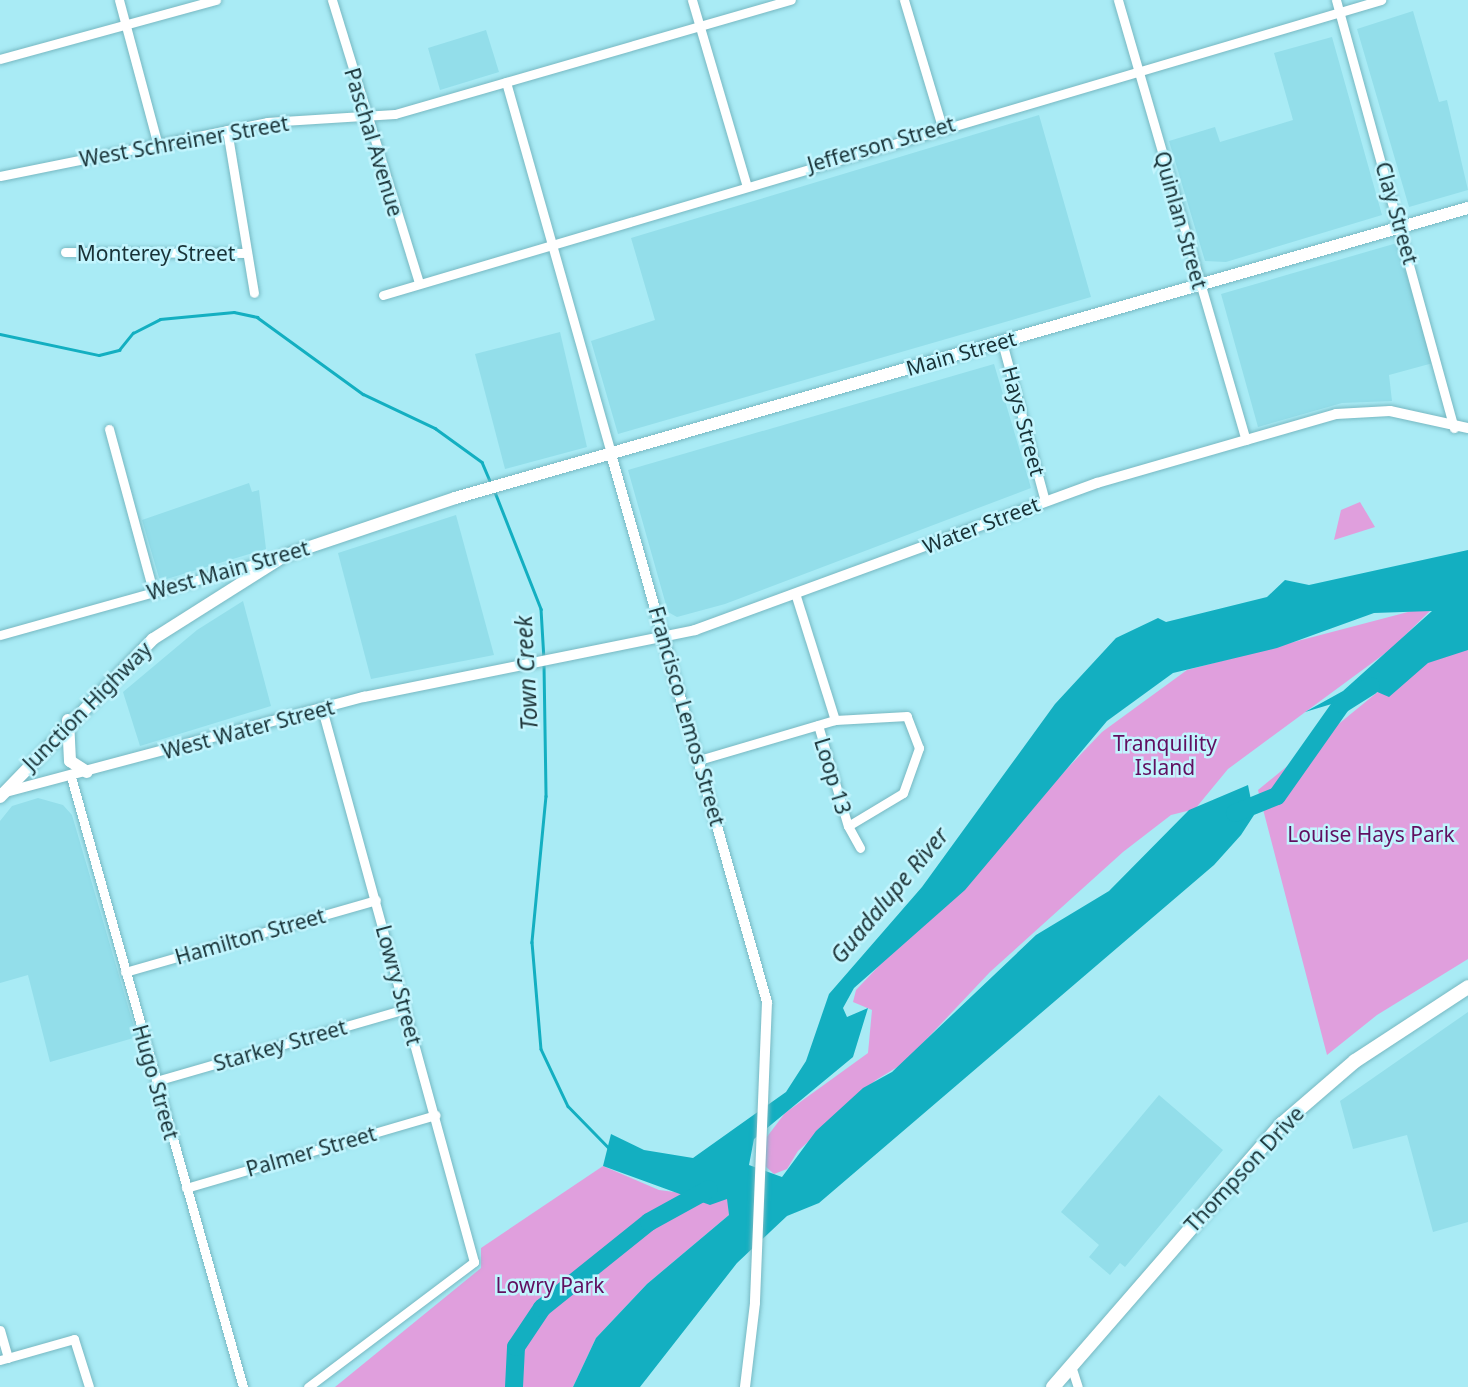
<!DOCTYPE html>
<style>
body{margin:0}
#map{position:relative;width:1468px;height:1387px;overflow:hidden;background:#a9ebf5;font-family:"Noto Sans",sans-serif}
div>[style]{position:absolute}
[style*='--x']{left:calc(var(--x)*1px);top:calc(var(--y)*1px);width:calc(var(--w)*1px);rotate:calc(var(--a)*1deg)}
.built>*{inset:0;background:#93deea}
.green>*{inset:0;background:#e09fdd}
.water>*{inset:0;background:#13afc1}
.stream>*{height:2.5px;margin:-1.25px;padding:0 1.25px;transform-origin:1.25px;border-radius:1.25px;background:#13afc1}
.river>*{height:18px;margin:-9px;padding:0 9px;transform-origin:9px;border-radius:9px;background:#13afc1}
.roads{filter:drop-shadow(0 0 2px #77b8c2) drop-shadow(0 0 2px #77b8c2)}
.minor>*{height:9px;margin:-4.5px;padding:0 4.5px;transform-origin:4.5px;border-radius:4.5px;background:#fff}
.tertiary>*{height:10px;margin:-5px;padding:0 5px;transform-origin:5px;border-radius:5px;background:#fff}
.secondary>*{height:12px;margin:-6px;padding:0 6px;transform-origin:6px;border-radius:6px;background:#fff}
.primary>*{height:14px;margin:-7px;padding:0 7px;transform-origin:7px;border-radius:7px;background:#fff}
span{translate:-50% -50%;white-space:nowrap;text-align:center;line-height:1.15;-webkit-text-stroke:5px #c2f5fe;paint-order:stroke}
.street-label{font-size:21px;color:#183237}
.park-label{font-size:21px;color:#610f60}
.water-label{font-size:23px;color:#22393d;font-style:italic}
</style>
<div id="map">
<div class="built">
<i style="clip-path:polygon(1413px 11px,1439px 102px,1447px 100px,1468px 190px,1409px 207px,1357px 29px)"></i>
<i style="clip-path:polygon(486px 30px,499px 72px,440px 90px,428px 48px)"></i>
<i style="clip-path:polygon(1332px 37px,1382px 215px,1226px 262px,1205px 261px,1169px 141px,1215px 127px,1220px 142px,1293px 120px,1274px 53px)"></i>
<i style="clip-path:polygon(1039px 115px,1091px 297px,618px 434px,591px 341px,655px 320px,631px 238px)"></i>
<i style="clip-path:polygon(1397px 243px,1433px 363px,1389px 375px,1392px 401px,1342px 403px,1258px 427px,1221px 294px)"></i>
<i style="clip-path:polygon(560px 332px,587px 447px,505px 469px,475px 354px)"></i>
<i style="clip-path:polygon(994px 364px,1031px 488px,725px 604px,677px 617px,668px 612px,628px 470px)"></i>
<i style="clip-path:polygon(249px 483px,252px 492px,259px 490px,266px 549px,160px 581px,142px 520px)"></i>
<i style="clip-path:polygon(456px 515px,494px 655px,371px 679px,338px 553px)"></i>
<i style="clip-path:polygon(243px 601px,271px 706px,140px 746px,123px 692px,197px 630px)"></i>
<i style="clip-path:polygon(38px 798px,63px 805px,72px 815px,137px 1037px,50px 1062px,28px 975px,0 983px,0 821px,12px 806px)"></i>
<i style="clip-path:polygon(1468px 1012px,1468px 1222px,1433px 1232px,1407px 1135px,1353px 1149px,1340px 1101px)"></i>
<i style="clip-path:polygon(1159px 1095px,1223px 1150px,1125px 1267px,1120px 1263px,1110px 1275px,1089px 1257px,1099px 1245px,1061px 1212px)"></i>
</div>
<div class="green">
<i style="clip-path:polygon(1360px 502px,1375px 527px,1334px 540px,1341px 510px)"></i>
<i style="clip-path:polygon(1427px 607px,1431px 610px,1391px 649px,1228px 769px,1195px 809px,1171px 815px,1123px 852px,990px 972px,904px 1063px,876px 1080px,798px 1151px,787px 1169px,774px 1174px,765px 1166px,766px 1138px,785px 1113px,868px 1053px,872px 1010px,853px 1002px,856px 990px,1102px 732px,1187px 670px)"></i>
<i style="clip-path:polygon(1468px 633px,1468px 959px,1377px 1015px,1327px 1055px,1258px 790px,1435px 645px)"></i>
<i style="clip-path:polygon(603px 1166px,659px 1190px,728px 1199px,729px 1215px,647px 1284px,596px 1338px,573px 1387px,335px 1387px,481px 1268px,481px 1248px)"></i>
</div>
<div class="water">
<i style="clip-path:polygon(1468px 550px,1468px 650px,1428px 663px,1389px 697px,1375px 691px,1305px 712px,1343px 691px,1432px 611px,1374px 613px,1277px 648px,1173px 673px,1107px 721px,965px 890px,854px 988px,843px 1008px,847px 1017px,868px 1008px,853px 1057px,754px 1139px,749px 1165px,782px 1177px,816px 1131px,863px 1088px,892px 1072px,1036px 935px,1109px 891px,1189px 810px,1248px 785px,1254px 815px,1241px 835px,1214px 865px,819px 1203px,787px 1216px,737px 1263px,640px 1387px,573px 1387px,596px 1338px,647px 1284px,729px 1215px,727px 1199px,710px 1205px,603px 1166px,611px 1134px,644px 1150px,693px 1158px,786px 1092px,806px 1061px,829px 994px,922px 887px,1055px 704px,1116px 638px,1158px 618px,1166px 622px,1267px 597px,1285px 580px,1309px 585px)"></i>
</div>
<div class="stream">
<i style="--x:0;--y:334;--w:101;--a:12"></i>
<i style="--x:99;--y:355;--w:21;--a:-14"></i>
<i style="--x:119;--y:350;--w:22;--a:-51"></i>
<i style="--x:133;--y:333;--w:30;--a:-27"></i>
<i style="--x:160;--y:319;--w:74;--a:-5.4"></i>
<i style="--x:234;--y:312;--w:24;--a:12"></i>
<i style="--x:257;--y:317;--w:131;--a:36"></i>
<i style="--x:363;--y:394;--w:80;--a:25.3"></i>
<i style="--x:435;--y:428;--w:58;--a:35.9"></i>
<i style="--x:482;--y:462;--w:23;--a:67"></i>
<i style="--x:495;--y:492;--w:126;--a:68.5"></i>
<i style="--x:541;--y:609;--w:50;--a:86.6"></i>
<i style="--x:544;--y:665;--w:131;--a:89.1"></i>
<i style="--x:546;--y:796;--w:147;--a:95.5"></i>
<i style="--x:532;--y:942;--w:107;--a:85.2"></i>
<i style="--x:541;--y:1049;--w:63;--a:64.7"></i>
<i style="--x:568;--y:1106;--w:59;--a:45.7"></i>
</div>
<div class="river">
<i style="--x:1235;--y:813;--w:45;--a:-22"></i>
<i style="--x:1277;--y:796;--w:113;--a:-54.8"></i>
<i style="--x:1342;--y:704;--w:34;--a:-32"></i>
<i style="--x:514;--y:1387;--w:40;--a:-87.1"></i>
<i style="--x:516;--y:1347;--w:47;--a:-56.3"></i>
<i style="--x:542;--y:1308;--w:137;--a:-38.8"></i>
<i style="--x:649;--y:1222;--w:68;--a:-28.8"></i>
</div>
<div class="roads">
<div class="minor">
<i style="--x:119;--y:0;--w:147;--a:75"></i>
<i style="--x:332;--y:0;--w:295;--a:72.9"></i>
<i style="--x:692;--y:0;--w:191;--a:73.6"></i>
<i style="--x:904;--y:0;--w:133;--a:73.3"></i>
<i style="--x:1118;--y:0;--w:458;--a:73.8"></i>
<i style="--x:1336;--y:0;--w:444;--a:74.6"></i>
<i style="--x:0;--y:59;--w:224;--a:-15.3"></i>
<i style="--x:506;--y:82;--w:387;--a:74.2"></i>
<i style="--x:227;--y:130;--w:165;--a:80.6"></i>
<i style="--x:0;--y:176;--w:272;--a:-11.4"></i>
<i style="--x:267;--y:122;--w:128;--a:-3.6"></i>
<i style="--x:395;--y:114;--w:412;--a:-16.1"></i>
<i style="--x:65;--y:252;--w:182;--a:0.3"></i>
<i style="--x:383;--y:295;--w:1041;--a:-16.47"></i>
<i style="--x:1002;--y:342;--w:165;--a:74.9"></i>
<i style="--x:109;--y:429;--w:168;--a:74.8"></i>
<i style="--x:0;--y:635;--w:286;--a:-15.6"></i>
<i style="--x:818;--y:725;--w:105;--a:73.5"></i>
<i style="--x:848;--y:826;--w:64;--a:-31"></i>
<i style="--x:903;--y:793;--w:48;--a:-70.4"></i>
<i style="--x:919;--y:748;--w:34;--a:-111"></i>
<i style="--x:907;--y:716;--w:72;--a:176.8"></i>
<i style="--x:699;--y:760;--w:142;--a:-16.4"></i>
<i style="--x:835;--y:720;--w:130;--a:-107.5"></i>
<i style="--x:71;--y:777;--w:634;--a:74.25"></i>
<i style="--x:848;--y:826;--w:25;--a:61"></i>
<i style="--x:125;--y:972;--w:261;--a:-16"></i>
<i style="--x:156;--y:1081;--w:259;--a:-16.1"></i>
<i style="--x:186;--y:1188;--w:260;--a:-16.3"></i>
<i style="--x:0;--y:1330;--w:29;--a:74"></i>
<i style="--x:0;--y:1360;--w:77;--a:-15.8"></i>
<i style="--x:74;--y:1339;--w:50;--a:72.6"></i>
<i style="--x:1071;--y:1366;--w:22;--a:72"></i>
<i style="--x:308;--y:1387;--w:208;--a:-37"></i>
<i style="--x:474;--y:1262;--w:574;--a:-105.37"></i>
</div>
<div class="tertiary">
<i style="--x:611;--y:454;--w:570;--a:74.11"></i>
<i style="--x:767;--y:1002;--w:301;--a:92.3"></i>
<i style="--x:755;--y:1303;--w:85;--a:96.8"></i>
<i style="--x:2;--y:793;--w:375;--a:-14.9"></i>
<i style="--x:364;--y:697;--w:338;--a:-11.4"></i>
<i style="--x:695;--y:630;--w:428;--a:-20.1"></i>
<i style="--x:1097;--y:483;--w:249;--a:-16.1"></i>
<i style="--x:1336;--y:414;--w:54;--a:-3.2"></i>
<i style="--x:1390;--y:411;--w:80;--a:12.3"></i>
</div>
<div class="secondary">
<i style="--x:68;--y:720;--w:41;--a:87.2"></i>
<i style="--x:70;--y:761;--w:20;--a:33"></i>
<i style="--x:0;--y:797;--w:220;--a:-45.9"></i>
<i style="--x:153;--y:639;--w:157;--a:-32.3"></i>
<i style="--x:286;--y:555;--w:178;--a:-18.6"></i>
<i style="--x:455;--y:498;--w:1054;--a:-15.98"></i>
</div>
<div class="primary">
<i style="--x:1053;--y:1387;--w:349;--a:-49"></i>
<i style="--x:1282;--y:1124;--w:96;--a:-40.8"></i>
<i style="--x:1355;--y:1061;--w:135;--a:-33.2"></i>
</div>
</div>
<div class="street-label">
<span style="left:184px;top:141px;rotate:-10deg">West Schreiner Street</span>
<span style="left:374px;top:142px;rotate:73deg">Paschal Avenue</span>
<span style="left:881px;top:144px;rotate:-16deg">Jefferson Street</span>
<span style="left:1397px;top:213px;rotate:74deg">Clay Street</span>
<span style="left:1181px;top:220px;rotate:74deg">Quinlan Street</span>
<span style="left:156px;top:253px">Monterey Street</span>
<span style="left:961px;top:353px;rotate:-16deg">Main Street</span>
<span style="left:1024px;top:421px;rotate:75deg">Hays Street</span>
<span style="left:981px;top:525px;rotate:-21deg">Water Street</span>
<span style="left:228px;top:570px;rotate:-16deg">West Main Street</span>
<span style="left:87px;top:706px;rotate:-45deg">Junction Highway</span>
<span style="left:687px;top:716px;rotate:74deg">Francisco Lemos Street</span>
<span style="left:248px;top:729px;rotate:-15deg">West Water Street</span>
<span style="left:833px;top:776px;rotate:73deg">Loop 13</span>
<span style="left:250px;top:936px;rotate:-16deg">Hamilton Street</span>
<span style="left:399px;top:985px;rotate:75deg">Lowry Street</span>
<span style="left:280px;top:1045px;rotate:-16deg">Starkey Street</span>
<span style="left:156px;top:1082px;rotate:74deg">Hugo Street</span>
<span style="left:311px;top:1151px;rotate:-16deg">Palmer Street</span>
<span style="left:1244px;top:1169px;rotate:-47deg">Thompson Drive</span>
</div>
<div class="park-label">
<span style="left:1165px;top:755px">Tranquility<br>Island</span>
<span style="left:1371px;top:834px">Louise Hays Park</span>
<span style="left:550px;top:1285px">Lowry Park</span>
</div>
<div class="water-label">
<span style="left:526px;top:673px;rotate:-93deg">Town Creek</span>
<span style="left:889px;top:895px;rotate:-50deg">Guadalupe River</span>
</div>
</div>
